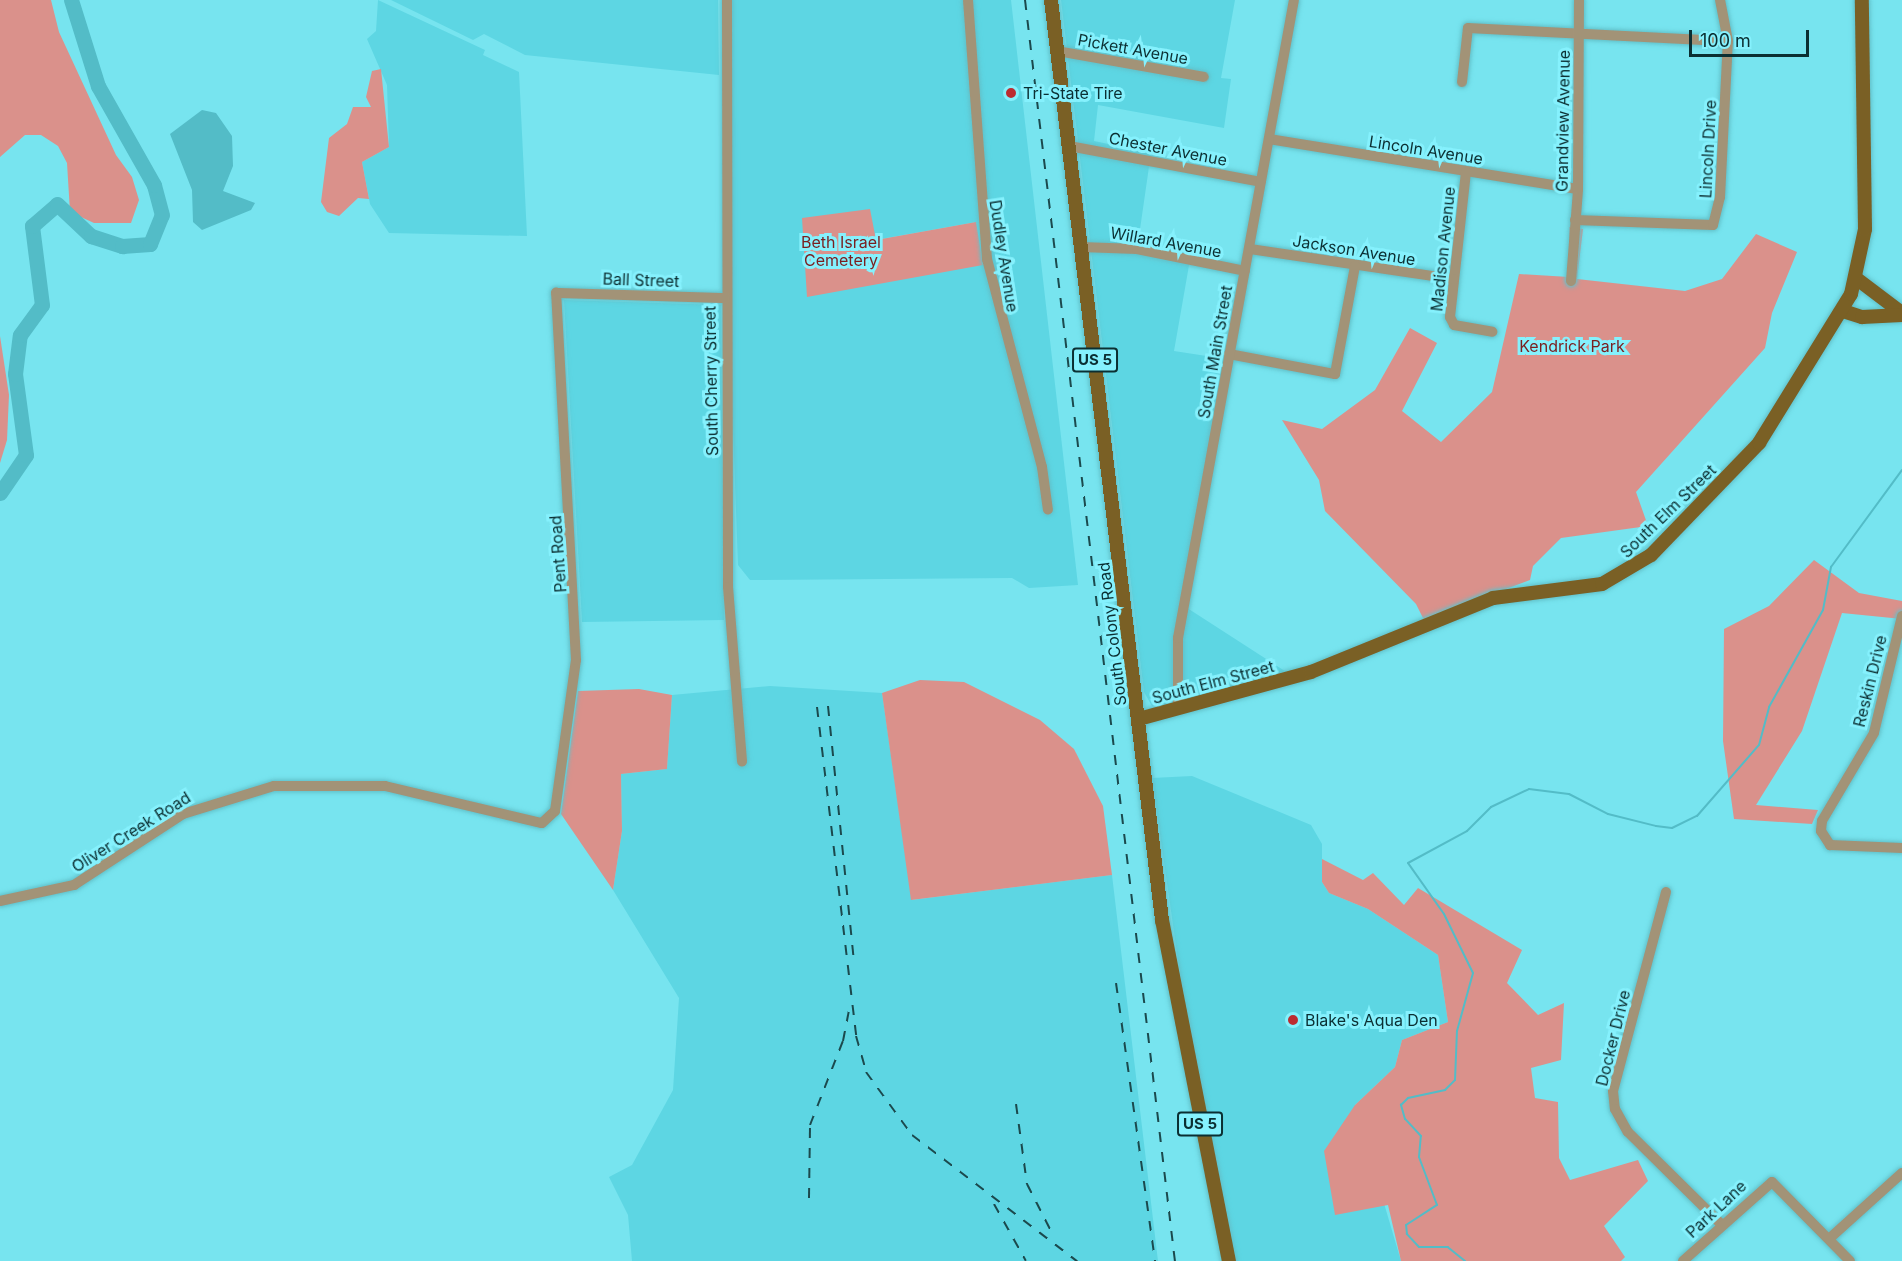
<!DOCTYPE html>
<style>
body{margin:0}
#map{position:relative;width:1902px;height:1261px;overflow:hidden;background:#77e4ef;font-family:Inter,sans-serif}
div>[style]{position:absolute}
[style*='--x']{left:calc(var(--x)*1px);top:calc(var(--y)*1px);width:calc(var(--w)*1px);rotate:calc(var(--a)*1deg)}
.built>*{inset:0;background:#5dd6e3}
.green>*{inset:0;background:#da918b}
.water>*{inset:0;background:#53bcc7}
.stream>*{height:2px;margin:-1px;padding:0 1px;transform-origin:1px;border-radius:1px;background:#53bcc7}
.river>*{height:15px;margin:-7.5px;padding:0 7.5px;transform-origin:7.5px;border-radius:7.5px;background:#53bcc7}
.roads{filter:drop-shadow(0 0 2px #61c0c9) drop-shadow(0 0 2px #61c0c9)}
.minor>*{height:10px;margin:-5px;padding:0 5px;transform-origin:5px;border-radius:5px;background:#a29377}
.major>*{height:14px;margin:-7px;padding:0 7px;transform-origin:7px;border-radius:7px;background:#7a6025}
.rail>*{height:2px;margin-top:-1px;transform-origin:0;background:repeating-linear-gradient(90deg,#1b494d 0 10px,transparent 0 20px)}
.dots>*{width:16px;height:16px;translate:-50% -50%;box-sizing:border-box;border:3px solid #85f1fd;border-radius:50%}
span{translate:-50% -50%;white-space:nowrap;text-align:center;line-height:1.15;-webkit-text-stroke:6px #85f1fd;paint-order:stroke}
.shield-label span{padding:2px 4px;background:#85f1fd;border:2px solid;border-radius:4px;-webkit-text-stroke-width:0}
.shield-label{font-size:15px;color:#0b2f32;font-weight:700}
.street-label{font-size:16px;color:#0b2f32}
.poi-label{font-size:16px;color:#0b2f32}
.left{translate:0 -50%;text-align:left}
.park-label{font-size:16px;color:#7b1e1f}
.scale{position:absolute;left:1689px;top:30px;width:120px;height:27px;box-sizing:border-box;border:3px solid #0b2f32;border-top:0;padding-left:8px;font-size:18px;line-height:21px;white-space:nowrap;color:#0b2f32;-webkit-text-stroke:4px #85f1fd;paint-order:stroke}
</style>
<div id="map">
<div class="built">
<i style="clip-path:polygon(378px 0,485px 50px,483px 55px,519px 72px,527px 236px,389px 233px,370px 204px,362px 162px,389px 147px,387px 85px,367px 39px,376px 31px)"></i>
<i style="clip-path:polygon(391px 0,718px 0,719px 75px,525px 55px,484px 34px,473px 40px)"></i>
<i style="clip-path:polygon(evenodd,732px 0,1011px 0,1078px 585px,1029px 588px,1012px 578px,750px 580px,738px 565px,732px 400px,732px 0,976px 222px,807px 297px,875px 240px,976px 222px)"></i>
<i style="clip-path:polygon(1061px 0,1235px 0,1221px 78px,1231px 79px,1224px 128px,1098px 105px,1094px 141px,1151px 153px,1138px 243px,1191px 254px,1174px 351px,1226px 359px,1181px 604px,1288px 673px,1192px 702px,1152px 706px,1144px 692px)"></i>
<i style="clip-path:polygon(564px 300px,721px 305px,724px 620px,582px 622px)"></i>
<i style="clip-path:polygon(770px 686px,882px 693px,912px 900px,1112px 875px,1158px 1261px,632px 1261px,628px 1215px,609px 1177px,632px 1165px,673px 1090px,679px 998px,613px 890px,622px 831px,621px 774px,667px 769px,672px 695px)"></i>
<i style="clip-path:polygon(1192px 776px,1311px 825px,1322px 844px,1322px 882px,1329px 893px,1368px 909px,1438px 955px,1448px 1022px,1402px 1040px,1395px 1067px,1355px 1105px,1401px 1261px,1235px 1261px,1187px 1023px,1152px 778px)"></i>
</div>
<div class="green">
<i style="clip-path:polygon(0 0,51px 0,59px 32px,116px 155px,132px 177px,139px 200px,131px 223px,94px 223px,70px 212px,67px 163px,58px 146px,41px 135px,25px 135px,0 157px)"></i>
<i style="clip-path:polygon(381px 69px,389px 147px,362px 162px,369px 199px,358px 198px,339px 216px,327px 212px,321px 202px,329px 138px,347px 124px,353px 107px,371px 107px,366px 97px,372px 71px)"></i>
<i style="clip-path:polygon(870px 209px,876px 240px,976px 222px,983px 265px,807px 297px,802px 218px)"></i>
<i style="clip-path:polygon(1569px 227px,1583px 229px,1577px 279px,1685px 291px,1722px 279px,1756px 234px,1797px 252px,1772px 313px,1765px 348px,1636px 492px,1648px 526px,1561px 538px,1533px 566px,1530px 580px,1424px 620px,1416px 604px,1325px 511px,1319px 480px,1282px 420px,1322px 429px,1375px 390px,1410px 328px,1437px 343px,1402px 411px,1441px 442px,1492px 392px,1519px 274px,1569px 277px)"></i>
<i style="clip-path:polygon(0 336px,9px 395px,7px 440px,0 463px)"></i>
<i style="clip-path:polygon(1814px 560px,1859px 593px,1902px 601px,1902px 619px,1842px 613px,1802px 731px,1756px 805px,1818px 810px,1812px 824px,1734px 819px,1723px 741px,1724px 629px,1769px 606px)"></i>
<i style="clip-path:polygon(920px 680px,964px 682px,1040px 720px,1074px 749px,1103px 806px,1112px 875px,911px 900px,882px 693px)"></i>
<i style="clip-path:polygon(639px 689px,672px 695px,667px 769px,621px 774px,622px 831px,613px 890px,561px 814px,578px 691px)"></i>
<i style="clip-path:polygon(1322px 859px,1363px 880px,1373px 873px,1404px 905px,1418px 888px,1522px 950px,1507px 983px,1538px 1015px,1564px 1003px,1561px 1060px,1531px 1068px,1535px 1098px,1558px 1102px,1559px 1158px,1570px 1180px,1638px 1160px,1648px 1181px,1604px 1226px,1625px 1257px,1621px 1261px,1401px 1261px,1388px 1205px,1335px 1215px,1324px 1151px,1355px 1105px,1395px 1067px,1402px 1040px,1448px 1022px,1438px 955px,1368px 909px,1329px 893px,1322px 882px)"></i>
</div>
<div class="water">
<i style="clip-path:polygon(202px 110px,216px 113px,232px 136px,233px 166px,223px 191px,255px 203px,251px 210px,202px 230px,193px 222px,192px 190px,170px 134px)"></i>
</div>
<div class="stream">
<i style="--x:1465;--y:1261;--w:22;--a:-141"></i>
<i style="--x:1448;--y:1247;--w:29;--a:180"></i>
<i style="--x:1419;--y:1247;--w:18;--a:-133"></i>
<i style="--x:1407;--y:1234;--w:9;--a:-96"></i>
<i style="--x:1406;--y:1225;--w:37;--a:-33"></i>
<i style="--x:1437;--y:1205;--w:51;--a:-110.6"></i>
<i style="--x:1419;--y:1157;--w:21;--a:-85"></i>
<i style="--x:1421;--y:1136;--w:23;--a:-133"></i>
<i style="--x:1405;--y:1119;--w:15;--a:-106"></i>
<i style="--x:1401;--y:1105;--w:10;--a:-45"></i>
<i style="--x:1408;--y:1098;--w:38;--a:-12"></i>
<i style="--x:1445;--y:1090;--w:14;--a:-45"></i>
<i style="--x:1455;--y:1080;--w:49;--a:-87.7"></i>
<i style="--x:1457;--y:1031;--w:60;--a:-74.6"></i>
<i style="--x:1473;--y:973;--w:66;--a:-116.2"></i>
<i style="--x:1444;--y:914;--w:62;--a:-125.2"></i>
<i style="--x:1408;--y:863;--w:67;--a:-28.5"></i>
<i style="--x:1467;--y:831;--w:34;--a:-45"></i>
<i style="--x:1491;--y:807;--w:42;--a:-25.3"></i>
<i style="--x:1529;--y:789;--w:40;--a:7.1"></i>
<i style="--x:1569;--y:794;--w:44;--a:27.1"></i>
<i style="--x:1608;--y:814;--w:49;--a:14"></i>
<i style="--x:1656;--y:826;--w:16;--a:7"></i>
<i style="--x:1672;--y:828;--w:28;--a:-26"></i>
<i style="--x:1697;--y:816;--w:94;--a:-48.9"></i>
<i style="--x:1759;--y:745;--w:39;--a:-75"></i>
<i style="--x:1769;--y:707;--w:111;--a:-60.9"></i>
<i style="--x:1823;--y:610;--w:44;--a:-79.5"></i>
<i style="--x:1831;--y:567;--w:120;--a:-53.8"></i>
</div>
<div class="river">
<i style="--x:0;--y:493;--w:46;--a:-55.6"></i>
<i style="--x:26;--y:455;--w:82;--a:-97.7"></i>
<i style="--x:15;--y:374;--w:39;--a:-83"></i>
<i style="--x:20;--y:335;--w:37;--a:-54"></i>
<i style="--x:42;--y:305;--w:80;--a:-97.2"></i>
<i style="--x:32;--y:226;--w:33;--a:-41"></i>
<i style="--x:57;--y:204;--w:47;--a:43.3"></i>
<i style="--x:91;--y:236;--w:33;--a:18"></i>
<i style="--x:122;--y:246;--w:28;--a:-4"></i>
<i style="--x:150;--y:244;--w:31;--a:-68"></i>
<i style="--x:162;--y:215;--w:31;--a:-105"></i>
<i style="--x:154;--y:185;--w:114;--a:-119.5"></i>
<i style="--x:98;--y:86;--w:90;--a:-107.4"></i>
</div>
<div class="roads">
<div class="minor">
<i style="--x:727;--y:0;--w:587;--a:89.9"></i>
<i style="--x:728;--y:587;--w:175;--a:85.4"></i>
<i style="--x:968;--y:0;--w:260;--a:85.8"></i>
<i style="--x:987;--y:259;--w:215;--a:75.2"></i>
<i style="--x:1042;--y:467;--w:43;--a:82.1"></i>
<i style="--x:1057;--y:51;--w:149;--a:10"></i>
<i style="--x:1462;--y:82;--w:54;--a:-83.7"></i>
<i style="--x:1468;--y:28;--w:260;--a:2.9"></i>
<i style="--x:1269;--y:139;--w:313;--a:9.2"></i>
<i style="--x:1069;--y:146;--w:195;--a:10.6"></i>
<i style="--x:1466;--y:172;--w:146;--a:96.3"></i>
<i style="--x:1450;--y:317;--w:9;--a:63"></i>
<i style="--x:1454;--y:325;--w:39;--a:10"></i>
<i style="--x:1575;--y:220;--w:138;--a:2.1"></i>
<i style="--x:1713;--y:225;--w:29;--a:-76"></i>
<i style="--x:1720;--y:197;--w:156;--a:-87.1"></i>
<i style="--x:1728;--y:41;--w:42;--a:-101"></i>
<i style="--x:1081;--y:247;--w:56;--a:2"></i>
<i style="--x:1137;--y:249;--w:110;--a:11.5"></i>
<i style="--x:1250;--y:249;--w:206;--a:8.4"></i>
<i style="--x:1571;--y:281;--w:92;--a:-85.6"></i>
<i style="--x:1578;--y:189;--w:189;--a:-89.7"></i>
<i style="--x:1229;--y:354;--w:108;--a:10.7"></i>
<i style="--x:1335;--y:374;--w:110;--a:-79.5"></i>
<i style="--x:1902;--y:616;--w:120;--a:103.5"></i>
<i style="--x:1874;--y:733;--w:102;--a:120.6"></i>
<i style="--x:1822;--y:821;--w:10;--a:96"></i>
<i style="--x:1821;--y:831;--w:17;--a:57"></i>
<i style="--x:1830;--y:845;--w:72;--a:2.4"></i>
<i style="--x:1178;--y:709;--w:71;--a:-90"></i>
<i style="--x:1178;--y:638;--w:648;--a:-79.7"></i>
<i style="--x:1666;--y:892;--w:206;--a:104.9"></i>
<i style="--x:1613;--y:1091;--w:18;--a:84"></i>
<i style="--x:1615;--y:1109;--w:26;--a:61"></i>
<i style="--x:1628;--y:1132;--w:131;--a:44.7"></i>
<i style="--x:0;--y:901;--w:76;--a:-12.2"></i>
<i style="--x:74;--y:885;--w:130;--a:-33.1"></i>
<i style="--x:183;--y:814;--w:95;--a:-17.1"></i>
<i style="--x:274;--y:786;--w:111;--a:0"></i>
<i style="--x:385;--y:786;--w:161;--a:13.3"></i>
<i style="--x:542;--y:823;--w:18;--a:-43"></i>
<i style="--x:555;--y:811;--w:152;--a:-82.1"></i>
<i style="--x:576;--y:660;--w:368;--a:-93.1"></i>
<i style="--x:556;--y:293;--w:169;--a:1.7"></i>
<i style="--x:1830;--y:1238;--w:97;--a:-42.1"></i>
<i style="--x:1683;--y:1261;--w:119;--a:-41.6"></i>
<i style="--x:1772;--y:1182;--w:111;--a:45.4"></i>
</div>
<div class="major">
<i style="--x:1051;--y:0;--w:927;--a:83.12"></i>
<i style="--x:1162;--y:920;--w:348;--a:78.9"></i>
<i style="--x:1857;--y:279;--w:56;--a:37.1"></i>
<i style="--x:1843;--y:311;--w:20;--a:18"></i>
<i style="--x:1862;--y:317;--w:40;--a:-2.9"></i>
<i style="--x:1139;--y:719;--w:178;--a:-15.3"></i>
<i style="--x:1311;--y:672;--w:196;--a:-22.1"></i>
<i style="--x:1493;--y:598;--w:110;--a:-7.3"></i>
<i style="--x:1602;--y:584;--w:57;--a:-30.6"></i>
<i style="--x:1651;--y:555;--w:156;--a:-46"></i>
<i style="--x:1759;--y:443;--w:175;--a:-58.3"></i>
<i style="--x:1851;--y:294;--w:66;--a:-77.8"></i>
<i style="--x:1865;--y:229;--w:229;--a:-90.8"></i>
</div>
</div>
<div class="rail">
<i style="--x:1025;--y:0;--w:1270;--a:83.22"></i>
<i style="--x:828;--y:706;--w:255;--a:84.2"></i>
<i style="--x:817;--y:707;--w:331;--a:83.2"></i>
<i style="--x:856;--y:1036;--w:37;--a:74"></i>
<i style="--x:866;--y:1072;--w:78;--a:53.9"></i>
<i style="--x:912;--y:1135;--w:208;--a:37.4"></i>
<i style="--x:1116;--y:983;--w:281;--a:82"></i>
<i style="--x:1016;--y:1104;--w:81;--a:82.2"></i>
<i style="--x:1027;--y:1184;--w:59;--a:63"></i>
<i style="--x:809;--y:1198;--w:73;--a:-89.2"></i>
<i style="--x:810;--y:1125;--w:90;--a:-68.6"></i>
<i style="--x:843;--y:1041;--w:32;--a:-79"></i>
<i style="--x:994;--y:1204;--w:65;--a:60.7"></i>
</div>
<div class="dots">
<i style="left:1011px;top:93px;background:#bc2c31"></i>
<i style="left:1293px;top:1020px;background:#bc2c31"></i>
</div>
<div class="shield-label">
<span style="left:1095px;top:360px">US 5</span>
<span style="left:1200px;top:1124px">US 5</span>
</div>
<div class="street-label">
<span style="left:1133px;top:49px;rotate:10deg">Pickett Avenue</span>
<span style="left:1563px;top:121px;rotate:-89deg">Grandview Avenue</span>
<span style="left:1168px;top:149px;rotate:11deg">Chester Avenue</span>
<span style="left:1708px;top:149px;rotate:-87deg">Lincoln Drive</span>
<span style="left:1426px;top:150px;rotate:9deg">Lincoln Avenue</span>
<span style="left:1166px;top:242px;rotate:10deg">Willard Avenue</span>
<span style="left:1443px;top:249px;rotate:-84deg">Madison Avenue</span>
<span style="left:1354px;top:250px;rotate:9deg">Jackson Avenue</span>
<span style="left:1004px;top:256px;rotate:81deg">Dudley Avenue</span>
<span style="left:641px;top:280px;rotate:2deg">Ball Street</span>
<span style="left:1215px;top:352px;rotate:-80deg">South Main Street</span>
<span style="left:711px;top:381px;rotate:-91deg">South Cherry Street</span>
<span style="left:1668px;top:511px;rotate:-44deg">South Elm Street</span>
<span style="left:558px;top:554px;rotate:-94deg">Pent Road</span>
<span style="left:1112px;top:634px;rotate:-97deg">South Colony Road</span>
<span style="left:1870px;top:681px;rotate:-76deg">Reskin Drive</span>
<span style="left:1213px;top:682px;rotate:-15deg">South Elm Street</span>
<span style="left:131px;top:832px;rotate:-32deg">Oliver Creek Road</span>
<span style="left:1613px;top:1038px;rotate:-76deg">Docker Drive</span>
<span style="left:1716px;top:1209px;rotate:-43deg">Park Lane</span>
</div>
<div class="poi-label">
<span class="left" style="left:1023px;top:93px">Tri-State Tire</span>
<span class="left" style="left:1305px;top:1020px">Blake's Aqua Den</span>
</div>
<div class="park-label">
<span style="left:841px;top:251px">Beth Israel<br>Cemetery</span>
<span style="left:1572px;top:346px">Kendrick Park</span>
</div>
<div class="scale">100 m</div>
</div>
